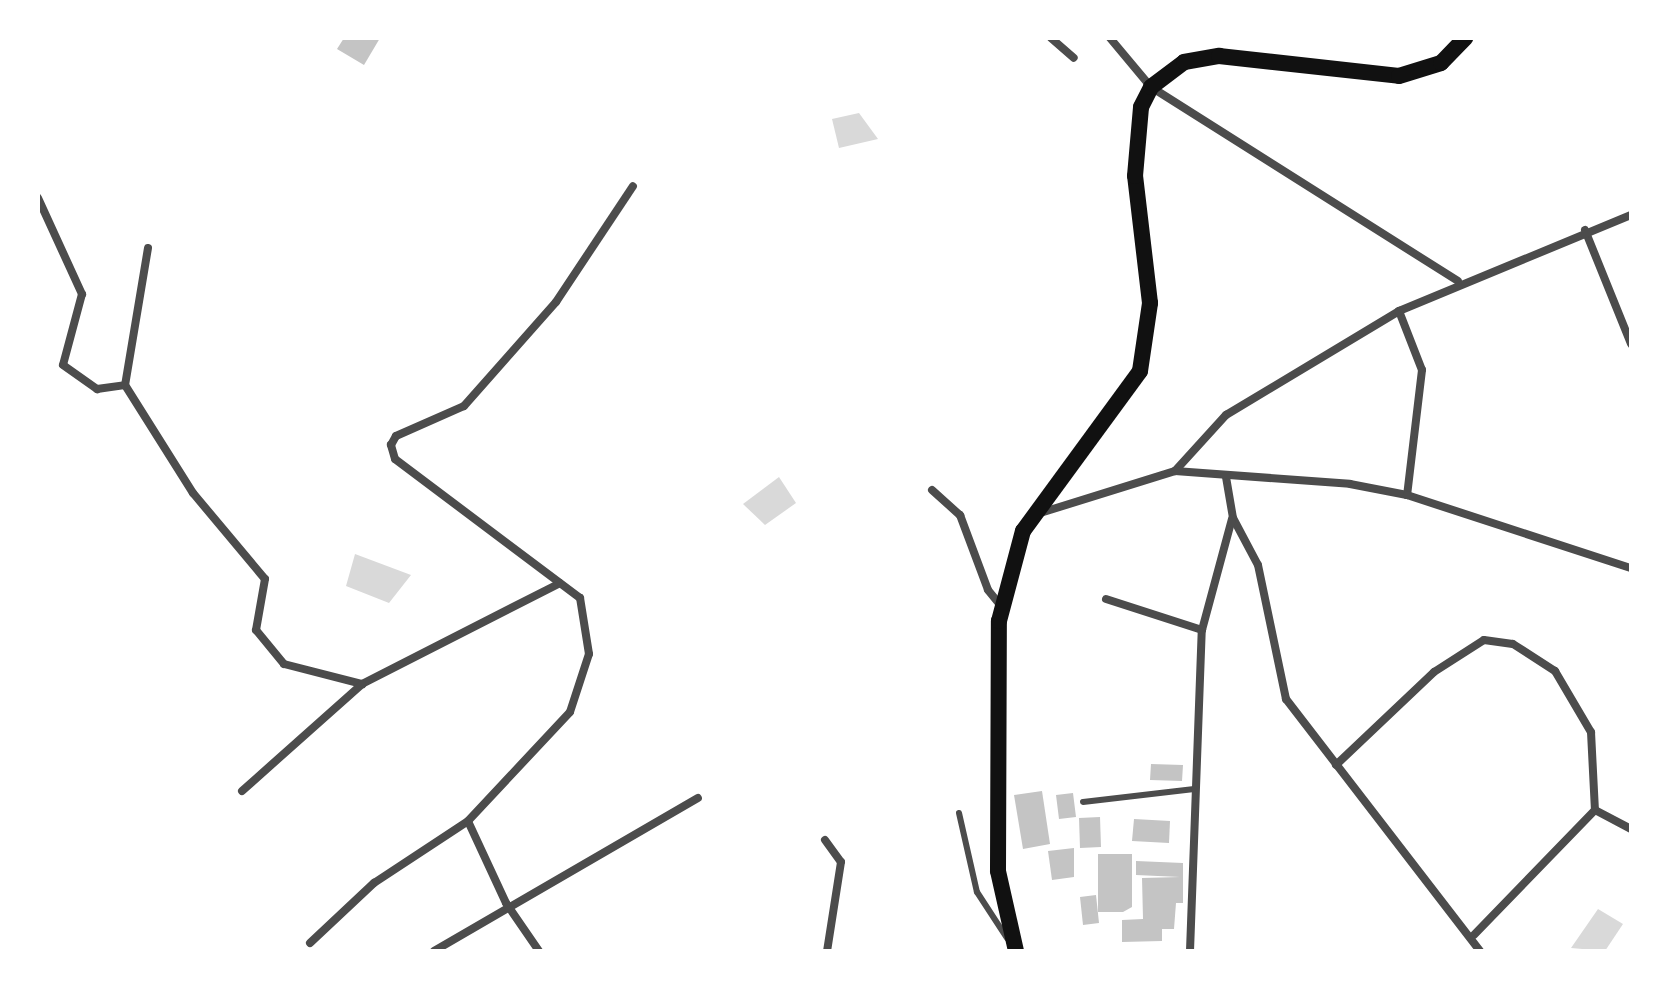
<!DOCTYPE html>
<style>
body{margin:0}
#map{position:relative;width:1669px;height:989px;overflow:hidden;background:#fff;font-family:Poppins,sans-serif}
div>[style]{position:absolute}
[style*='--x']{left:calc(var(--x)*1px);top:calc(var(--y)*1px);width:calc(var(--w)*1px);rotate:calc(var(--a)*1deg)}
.water>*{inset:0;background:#d9d9d9}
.building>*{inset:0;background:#c4c4c4}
.service>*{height:6px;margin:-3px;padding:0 3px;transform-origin:3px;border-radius:3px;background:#4c4c4c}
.minor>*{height:8px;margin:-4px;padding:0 4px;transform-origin:4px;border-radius:4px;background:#4c4c4c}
.secondary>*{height:16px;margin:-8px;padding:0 8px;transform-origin:8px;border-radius:8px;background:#111}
span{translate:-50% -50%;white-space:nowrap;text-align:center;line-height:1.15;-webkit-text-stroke:6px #fff;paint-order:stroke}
.frame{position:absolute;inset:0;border:40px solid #fff;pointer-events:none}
</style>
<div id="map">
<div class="water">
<i style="clip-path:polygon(859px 113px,878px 139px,839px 148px,832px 119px)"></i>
<i style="clip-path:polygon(779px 477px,796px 503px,765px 525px,743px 504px)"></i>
<i style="clip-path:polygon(355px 554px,411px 575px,389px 603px,346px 586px)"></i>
<i style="clip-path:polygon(1598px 909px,1623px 924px,1605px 951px,1571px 948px)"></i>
</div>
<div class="building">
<i style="clip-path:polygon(344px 38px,380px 38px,364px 65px,337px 49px)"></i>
<i style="clip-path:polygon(1151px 764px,1183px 765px,1182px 781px,1150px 780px)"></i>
<i style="clip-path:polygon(1042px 791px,1050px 844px,1023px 849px,1014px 795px)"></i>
<i style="clip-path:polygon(1073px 793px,1076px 817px,1059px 819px,1056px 795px)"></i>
<i style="clip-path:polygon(1100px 817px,1101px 847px,1080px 848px,1079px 818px)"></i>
<i style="clip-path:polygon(1134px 819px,1170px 821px,1169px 843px,1132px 841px)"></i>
<i style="clip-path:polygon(1074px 848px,1074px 877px,1052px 880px,1048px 851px)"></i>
<i style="clip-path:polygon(1098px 854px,1132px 854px,1132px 907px,1123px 912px,1098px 912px)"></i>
<i style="clip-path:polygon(1136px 861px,1183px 863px,1183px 903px,1176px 903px,1174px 929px,1162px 929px,1162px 941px,1122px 942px,1122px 920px,1143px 919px,1142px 878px,1180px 877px,1136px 875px)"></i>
<i style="clip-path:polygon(1096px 895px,1099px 923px,1083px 925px,1080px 897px)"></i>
</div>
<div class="service">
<i style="--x:1083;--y:802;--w:112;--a:-6.7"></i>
<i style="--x:959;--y:813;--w:81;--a:77.2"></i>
<i style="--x:977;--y:892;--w:55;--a:56.9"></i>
</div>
<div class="minor">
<i style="--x:1051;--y:38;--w:30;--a:41"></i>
<i style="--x:1110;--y:38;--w:64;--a:50.1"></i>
<i style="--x:1151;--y:87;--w:363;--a:32.3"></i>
<i style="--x:38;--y:198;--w:106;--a:65.4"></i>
<i style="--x:82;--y:294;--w:73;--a:105"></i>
<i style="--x:63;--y:365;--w:42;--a:35.2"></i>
<i style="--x:97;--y:389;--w:28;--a:-8"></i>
<i style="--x:1585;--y:230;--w:123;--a:68"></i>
<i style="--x:148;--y:248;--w:139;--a:99.5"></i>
<i style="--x:125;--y:385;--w:128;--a:57.8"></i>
<i style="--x:193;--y:493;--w:112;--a:50.1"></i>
<i style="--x:265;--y:579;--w:52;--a:100"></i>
<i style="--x:256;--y:630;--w:44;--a:50.5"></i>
<i style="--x:284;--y:664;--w:81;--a:14.4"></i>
<i style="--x:362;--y:684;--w:222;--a:-27"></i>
<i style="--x:1399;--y:311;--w:63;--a:68.7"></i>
<i style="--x:1422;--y:370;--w:126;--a:96.8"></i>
<i style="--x:1175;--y:471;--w:76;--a:-47.7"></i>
<i style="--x:1226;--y:415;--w:202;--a:-31"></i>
<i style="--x:1399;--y:311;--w:251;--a:-22.5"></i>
<i style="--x:1226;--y:477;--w:42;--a:80.3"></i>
<i style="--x:1233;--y:518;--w:53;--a:62"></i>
<i style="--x:1258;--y:565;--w:137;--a:78.2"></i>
<i style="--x:1286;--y:699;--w:318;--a:52.4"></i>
<i style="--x:932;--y:490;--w:38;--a:42"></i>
<i style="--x:960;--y:515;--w:80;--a:69.5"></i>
<i style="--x:988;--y:590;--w:21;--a:51"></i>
<i style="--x:1037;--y:514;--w:145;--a:-17.3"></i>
<i style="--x:1175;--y:471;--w:175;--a:4.2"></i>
<i style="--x:1350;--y:484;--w:58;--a:10.9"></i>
<i style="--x:1407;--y:495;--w:236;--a:18.1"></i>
<i style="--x:1106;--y:599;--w:101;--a:17.9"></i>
<i style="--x:1336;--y:765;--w:135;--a:-43.5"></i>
<i style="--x:1434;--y:672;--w:59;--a:-32.6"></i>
<i style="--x:1484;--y:640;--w:29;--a:8"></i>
<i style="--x:1513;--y:644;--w:50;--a:32.7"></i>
<i style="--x:1555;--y:671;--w:71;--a:59.5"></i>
<i style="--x:1591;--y:732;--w:78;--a:87.1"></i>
<i style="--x:1595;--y:810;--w:174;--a:134.1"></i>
<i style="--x:242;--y:791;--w:161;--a:-41.7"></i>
<i style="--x:1595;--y:810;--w:41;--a:27.8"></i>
<i style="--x:825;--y:840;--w:27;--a:54"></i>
<i style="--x:841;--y:862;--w:90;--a:98.9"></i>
<i style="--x:310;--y:943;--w:88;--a:-43.2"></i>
<i style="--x:374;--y:883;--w:113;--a:-33.4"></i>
<i style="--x:434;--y:951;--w:305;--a:-30.1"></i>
<i style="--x:539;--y:951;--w:58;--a:-124.5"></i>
<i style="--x:506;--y:903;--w:90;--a:-114.9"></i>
<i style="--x:468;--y:821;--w:149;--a:-46.9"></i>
<i style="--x:570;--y:712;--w:61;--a:-71.9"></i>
<i style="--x:589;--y:654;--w:57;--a:-99.1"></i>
<i style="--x:580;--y:598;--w:231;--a:-143.1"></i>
<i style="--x:395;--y:459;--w:15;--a:-106"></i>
<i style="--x:391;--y:445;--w:10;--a:-61"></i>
<i style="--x:396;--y:436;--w:74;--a:-23.8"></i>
<i style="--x:464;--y:406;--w:139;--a:-48.5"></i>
<i style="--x:556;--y:302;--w:139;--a:-56.4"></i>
<i style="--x:1190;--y:951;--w:321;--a:-87.9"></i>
<i style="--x:1202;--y:630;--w:115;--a:-74.9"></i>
</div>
<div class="secondary">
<i style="--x:1016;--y:951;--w:82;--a:-102.7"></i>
<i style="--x:998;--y:871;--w:250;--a:-89.8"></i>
<i style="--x:999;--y:621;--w:93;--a:-75.1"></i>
<i style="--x:1023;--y:531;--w:198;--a:-53.8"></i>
<i style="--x:1140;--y:371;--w:69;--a:-81.6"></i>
<i style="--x:1150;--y:303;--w:128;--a:-96.7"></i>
<i style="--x:1135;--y:176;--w:69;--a:-85"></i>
<i style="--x:1141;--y:107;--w:22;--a:-63"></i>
<i style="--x:1151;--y:87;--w:41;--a:-37.1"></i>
<i style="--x:1184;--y:62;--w:36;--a:-10"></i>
<i style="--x:1219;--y:56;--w:181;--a:6.3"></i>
<i style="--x:1399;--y:76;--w:44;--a:-17.2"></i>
<i style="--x:1441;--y:63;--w:35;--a:-46"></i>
</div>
<div class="frame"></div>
</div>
